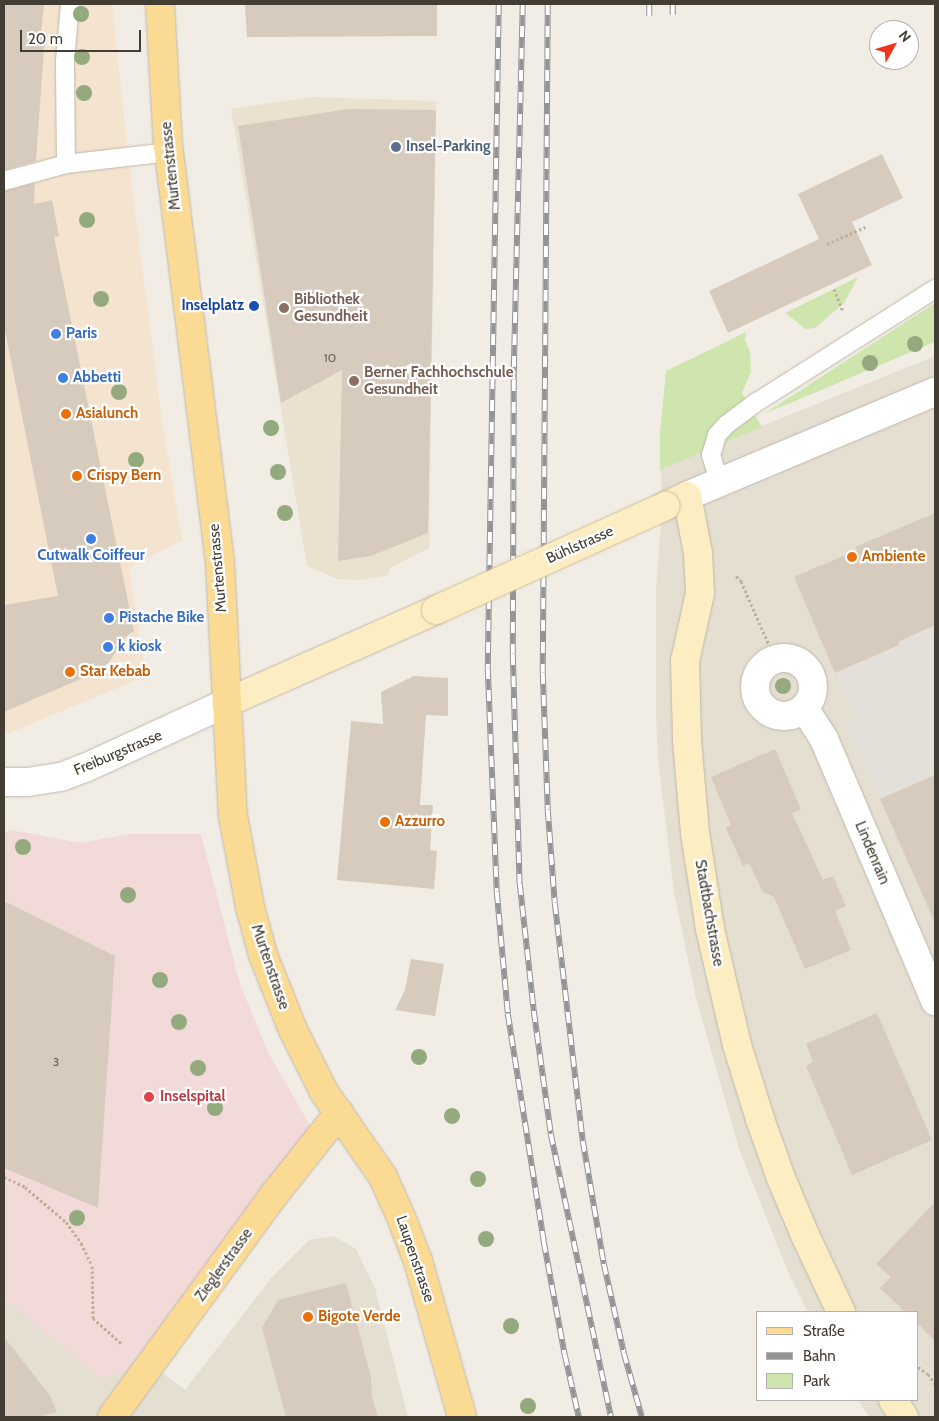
<!DOCTYPE html>
<meta charset="utf-8">
<style>
body{margin:0}
#map{position:relative;width:939px;height:1421px;overflow:hidden;background:#f1ede4;font-family:Cabin,sans-serif}
div>[style]{position:absolute}
[style*='--x']{left:calc(var(--x)*1px);top:calc(var(--y)*1px);width:calc(var(--w)*1px);rotate:calc(var(--a)*1deg)}
.residential>*{inset:0;background:#e5dfd2}
.commercial>*{inset:0;background:#f3e3cf}
.industrial>*{inset:0;background:#e3dfd9}
.education>*{inset:0;background:#eae2ce}
.medical>*{inset:0;background:#f2dad8}
.green>*{inset:0;background:#cee5ae}
.building>*{inset:0;background:#d6cbbd}
.path>*{height:3px;margin-top:-1.5px;transform-origin:0;background:repeating-linear-gradient(90deg,#beb099 0 2.5px,transparent 0 5px)}
.roads{filter:drop-shadow(0 0 1px #bfb7aa) drop-shadow(0 0 1px #bfb7aa)}
.service>*{height:18px;margin:-9px;padding:0 9px;transform-origin:9px;border-radius:9px;background:#fff}
.minor>*{height:28px;margin:-14px;padding:0 14px;transform-origin:14px;border-radius:14px;background:#fff}
.minor>.ring{margin:-14px;padding:0;box-sizing:content-box;background:none;border:28px solid #fff;border-radius:50%}
.secondary>*{height:28px;margin:-14px;padding:0 14px;transform-origin:14px;border-radius:14px;background:#fdedc3}
.primary>*{height:28px;margin:-14px;padding:0 14px;transform-origin:14px;border-radius:14px;background:#fbda94}
.rail>*{height:5.5px;margin-top:-2.75px;transform-origin:0;background:repeating-linear-gradient(90deg,#fff 0 11px,#949494 0 22px);box-sizing:border-box;border-block:1px solid #949494}
.bridges{filter:drop-shadow(0 0 1px #d0bf95) drop-shadow(0 0 1px #d0bf95)}
.secondary-bridge>*{height:28px;margin:-14px;padding:0 14px;transform-origin:14px;border-radius:14px;background:#fdedc3}
.trees>*{width:16px;height:16px;margin:-8px;border-radius:50%;background:#94aa7e}
.dots>*{width:14px;height:14px;translate:-50% -50%;box-sizing:border-box;border:2px solid #fff;border-radius:50%}
span{translate:-50% -50%;white-space:nowrap;text-align:center;line-height:1.15;-webkit-text-stroke:4.5px #fff;paint-order:stroke}
.number-label{font-size:12px;color:#686056}
.number-label span{-webkit-text-stroke-width:0}
.service-label{font-size:15px;color:#4e5e75;font-weight:700}
.left{translate:0 -50%;text-align:left}
.street-label{font-size:15px;color:#433d34}
.education-label{font-size:15px;color:#785e54;font-weight:700}
.transit-label{font-size:15px;color:#164399;font-weight:700}
.right{translate:-100% -50%;text-align:right}
.shop-label{font-size:15px;color:#366cbe;font-weight:700}
.food-label{font-size:15px;color:#c56008;font-weight:700}
.health-label{font-size:15px;color:#be3a42;font-weight:700}
.frame{position:absolute;inset:0;border:5px solid #433d34;pointer-events:none}
.legend{position:absolute;left:756px;top:1311px;width:162px;height:90px;box-sizing:border-box;background:#fff;border:1px solid #b4b1ae;margin:0;padding:6px 9px;list-style:none;font-size:15px;color:#433d34}
.legend li{display:flex;align-items:center;gap:10px;height:25px}
.legend b{width:25px;border:1px solid #b4b1ae}
.north{position:absolute;left:869px;top:20px;width:50px;height:50px;box-sizing:border-box;background:#fff;border:1px solid #b4b1ae;border-radius:50%;rotate:51deg;font-size:14px;font-weight:700;line-height:20px;text-align:center;color:#433d34}
.north::after{content:'';display:block;margin:auto;width:18px;height:22px;background:#f2341a;clip-path:polygon(50% 0,100% 100%,50% 72%,0 100%)}
.scale{position:absolute;left:20px;top:30px;width:121px;height:22px;box-sizing:border-box;border:2px solid #433d34;border-top:0;padding-left:6px;font-size:15px;line-height:18px;white-space:nowrap;color:#433d34;-webkit-text-stroke:4px #fff;paint-order:stroke}
</style>
<div id="map">
<div class="residential">
<i style="clip-path:polygon(935px 356px,935px 1417px,869px 1417px,858px 1400px,918px 1400px,918px 1312px,808px 1312px,788px 1272px,739px 1149px,696px 998px,674px 892px,658px 759px,656px 715px,656px 590px,662px 509px,661px 470px,705px 449px)"></i>
<i style="clip-path:polygon(334px 1236px,356px 1249px,375px 1288px,408px 1417px,4px 1417px,4px 1298px,101px 1378px,149px 1362px,185px 1390px,272px 1277px,309px 1240px)"></i>
</div>
<div class="commercial">
<i style="clip-path:polygon(4px 4px,112px 4px,129px 163px,161px 414px,182px 540px,129px 568px,146px 676px,4px 735px)"></i>
</div>
<div class="industrial">
<i style="clip-path:polygon(935px 625px,935px 775px,880px 799px,846px 723px,855px 718px,835px 673px,899px 645px,898px 642px)"></i>
</div>
<div class="education">
<i style="clip-path:polygon(311px 97px,436px 101px,429px 548px,390px 568px,388px 575px,362px 580px,337px 579px,307px 566px,231px 109px)"></i>
</div>
<div class="medical">
<i style="clip-path:polygon(11px 830px,81px 843px,129px 834px,201px 834px,240px 984px,268px 1052px,319px 1141px,149px 1362px,101px 1378px,4px 1298px,4px 832px)"></i>
</div>
<div class="green">
<i style="clip-path:polygon(858px 277px,844px 303px,815px 328px,806px 329px,785px 313px)"></i>
<i style="clip-path:polygon(935px 303px,935px 342px,764px 414px)"></i>
<i style="clip-path:polygon(746px 332px,745px 340px,750px 352px,751px 372px,742px 393px,762px 427px,660px 470px,660px 433px,666px 371px)"></i>
</div>
<div class="building">
<i style="clip-path:polygon(4px 4px,44px 4px,41px 34px,45px 35px,36px 161px,4px 170px)"></i>
<i style="clip-path:polygon(245px 4px,437px 4px,437px 36px,247px 37px)"></i>
<i style="clip-path:polygon(349px 109px,436px 110px,428px 533px,371px 556px,338px 561px,342px 370px,281px 403px,238px 126px)"></i>
<i style="clip-path:polygon(882px 154px,903px 198px,852px 222px,872px 265px,728px 333px,709px 291px,819px 239px,798px 194px)"></i>
<i style="clip-path:polygon(35px 183px,34px 204px,52px 200px,59px 236px,54px 237px,134px 631px,123px 639px,106px 668px,4px 712px,4px 605px,58px 596px,4px 326px,4px 191px)"></i>
<i style="clip-path:polygon(935px 513px,935px 625px,898px 642px,899px 645px,835px 673px,794px 577px,857px 550px,855px 547px)"></i>
<i style="clip-path:polygon(414px 676px,448px 678px,448px 716px,426px 715px,420px 805px,433px 805px,430px 850px,437px 851px,434px 889px,337px 880px,351px 721px,383px 724px,381px 692px)"></i>
<i style="clip-path:polygon(775px 749px,801px 809px,792px 813px,823px 880px,833px 876px,846px 906px,835px 911px,851px 950px,805px 969px,774px 897px,763px 892px,749px 863px,743px 866px,726px 828px,731px 825px,711px 777px)"></i>
<i style="clip-path:polygon(935px 775px,935px 923px,880px 799px)"></i>
<i style="clip-path:polygon(4px 901px,115px 956px,98px 1208px,4px 1168px)"></i>
<i style="clip-path:polygon(411px 959px,444px 964px,435px 1016px,395px 1010px,405px 990px)"></i>
<i style="clip-path:polygon(877px 1013px,932px 1140px,852px 1175px,806px 1066px,813px 1062px,806px 1044px)"></i>
<i style="clip-path:polygon(935px 1202px,935px 1341px,918px 1324px,918px 1312px,905px 1312px,880px 1288px,891px 1277px,876px 1264px)"></i>
<i style="clip-path:polygon(346px 1283px,371px 1377px,372px 1397px,378px 1417px,286px 1417px,262px 1328px,278px 1300px)"></i>
<i style="clip-path:polygon(4px 1337px,49px 1394px,57px 1412px,37px 1417px,4px 1417px)"></i>
</div>
<div class="path">
<i style="--x:827;--y:244;--w:42;--a:-24.1"></i>
<i style="--x:834;--y:289;--w:24;--a:68"></i>
<i style="--x:736;--y:576;--w:7;--a:45"></i>
<i style="--x:741;--y:581;--w:85;--a:66.4"></i>
<i style="--x:4;--y:1177;--w:23;--a:25"></i>
<i style="--x:25;--y:1187;--w:54;--a:40.5"></i>
<i style="--x:66;--y:1222;--w:26;--a:54"></i>
<i style="--x:81;--y:1243;--w:25;--a:64"></i>
<i style="--x:92;--y:1266;--w:52;--a:88.9"></i>
<i style="--x:93;--y:1318;--w:39;--a:42"></i>
<i style="--x:918;--y:1367;--w:12;--a:35"></i>
<i style="--x:928;--y:1374;--w:12;--a:55"></i>
</div>
<div class="roads">
<div class="service">
<i style="--x:66;--y:164;--w:103;--a:-90.6"></i>
<i style="--x:65;--y:61;--w:57;--a:-85"></i>
<i style="--x:4;--y:181;--w:64;--a:-15.3"></i>
<i style="--x:66;--y:164;--w:104;--a:-6.6"></i>
<i style="--x:719;--y:481;--w:27;--a:-107"></i>
<i style="--x:711;--y:455;--w:21;--a:-73"></i>
<i style="--x:717;--y:435;--w:13;--a:-48"></i>
<i style="--x:726;--y:425;--w:39;--a:-37"></i>
<i style="--x:757;--y:402;--w:211;--a:-32.4"></i>
</div>
<div class="minor">
<i style="--x:687;--y:496;--w:269;--a:-22.8"></i>
<i class="ring" style="left:755px;top:658px;width:30px;height:30px"></i>
<i style="--x:804;--y:708;--w:37;--a:57"></i>
<i style="--x:824;--y:739;--w:285;--a:67"></i>
<i style="--x:4;--y:782;--w:24;--a:0"></i>
<i style="--x:28;--y:782;--w:33;--a:-9"></i>
<i style="--x:61;--y:777;--w:26;--a:-21"></i>
<i style="--x:85;--y:768;--w:155;--a:-24.7"></i>
</div>
<div class="secondary">
<i style="--x:665;--y:506;--w:24;--a:-24"></i>
<i style="--x:687;--y:496;--w:58;--a:79.1"></i>
<i style="--x:698;--y:553;--w:40;--a:87.1"></i>
<i style="--x:700;--y:593;--w:70;--a:102.4"></i>
<i style="--x:685;--y:661;--w:79;--a:88.5"></i>
<i style="--x:687;--y:740;--w:93;--a:85.1"></i>
<i style="--x:695;--y:833;--w:97;--a:81.1"></i>
<i style="--x:710;--y:929;--w:119;--a:76.9"></i>
<i style="--x:737;--y:1045;--w:77;--a:72.7"></i>
<i style="--x:760;--y:1119;--w:63;--a:70.4"></i>
<i style="--x:781;--y:1178;--w:62;--a:67.2"></i>
<i style="--x:805;--y:1235;--w:85;--a:64.9"></i>
<i style="--x:226;--y:703;--w:230;--a:-23.9"></i>
<i style="--x:893;--y:1400;--w:20;--a:57"></i>
</div>
<div class="primary">
<i style="--x:160;--y:4;--w:141;--a:86.8"></i>
<i style="--x:168;--y:145;--w:421;--a:82.9"></i>
<i style="--x:220;--y:563;--w:253;--a:87.1"></i>
<i style="--x:233;--y:816;--w:93;--a:79.4"></i>
<i style="--x:250;--y:907;--w:50;--a:74.8"></i>
<i style="--x:263;--y:955;--w:81;--a:68.2"></i>
<i style="--x:293;--y:1030;--w:69;--a:63.4"></i>
<i style="--x:324;--y:1092;--w:103;--a:55.2"></i>
<i style="--x:383;--y:1177;--w:44;--a:65.8"></i>
<i style="--x:401;--y:1217;--w:47;--a:68.9"></i>
<i style="--x:418;--y:1261;--w:162;--a:74.2"></i>
<i style="--x:112;--y:1417;--w:275;--a:-53.9"></i>
<i style="--x:274;--y:1195;--w:105;--a:-51.6"></i>
</div>
</div>
<div class="rail">
<i style="--x:499;--y:4;--w:664;--a:90.95"></i>
<i style="--x:488;--y:668;--w:224;--a:87.7"></i>
<i style="--x:497;--y:892;--w:122;--a:84.8"></i>
<i style="--x:508;--y:1014;--w:231;--a:81"></i>
<i style="--x:544;--y:1242;--w:115;--a:79.5"></i>
<i style="--x:565;--y:1355;--w:64;--a:77.3"></i>
<i style="--x:523;--y:4;--w:376;--a:91.4"></i>
<i style="--x:514;--y:380;--w:274;--a:90.2"></i>
<i style="--x:513;--y:654;--w:230;--a:88.3"></i>
<i style="--x:520;--y:884;--w:128;--a:83.7"></i>
<i style="--x:534;--y:1011;--w:124;--a:82.1"></i>
<i style="--x:551;--y:1134;--w:289;--a:78"></i>
<i style="--x:548;--y:4;--w:669;--a:90.43"></i>
<i style="--x:543;--y:673;--w:137;--a:87.9"></i>
<i style="--x:548;--y:810;--w:93;--a:85.7"></i>
<i style="--x:555;--y:903;--w:240;--a:83.3"></i>
<i style="--x:583;--y:1141;--w:125;--a:80.3"></i>
<i style="--x:604;--y:1264;--w:91;--a:77.3"></i>
<i style="--x:624;--y:1353;--w:66;--a:74.3"></i>
<i style="--x:673;--y:4;--w:11;--a:90"></i>
<i style="--x:649;--y:16;--w:12;--a:-90"></i>
</div>
<div class="bridges">
<div class="secondary-bridge">
<i style="--x:436;--y:610;--w:252;--a:-24.4"></i>
</div>
</div>
<div class="trees">
<i style="left:81px;top:14px"></i>
<i style="left:82px;top:57px"></i>
<i style="left:84px;top:93px"></i>
<i style="left:87px;top:220px"></i>
<i style="left:101px;top:299px"></i>
<i style="left:915px;top:344px"></i>
<i style="left:870px;top:363px"></i>
<i style="left:119px;top:392px"></i>
<i style="left:271px;top:428px"></i>
<i style="left:136px;top:460px"></i>
<i style="left:278px;top:472px"></i>
<i style="left:285px;top:513px"></i>
<i style="left:783px;top:686px"></i>
<i style="left:23px;top:847px"></i>
<i style="left:128px;top:895px"></i>
<i style="left:160px;top:980px"></i>
<i style="left:179px;top:1022px"></i>
<i style="left:419px;top:1057px"></i>
<i style="left:198px;top:1068px"></i>
<i style="left:215px;top:1108px"></i>
<i style="left:452px;top:1116px"></i>
<i style="left:478px;top:1179px"></i>
<i style="left:77px;top:1218px"></i>
<i style="left:486px;top:1239px"></i>
<i style="left:511px;top:1326px"></i>
<i style="left:528px;top:1406px"></i>
</div>
<div class="dots">
<i style="left:396px;top:147px;background:#5c6f8a"></i>
<i style="left:254px;top:306px;background:#1a4fb4"></i>
<i style="left:284px;top:308px;background:#8d6e63"></i>
<i style="left:56px;top:334px;background:#3f7fe0"></i>
<i style="left:63px;top:378px;background:#3f7fe0"></i>
<i style="left:354px;top:381px;background:#8d6e63"></i>
<i style="left:66px;top:414px;background:#e8710a"></i>
<i style="left:77px;top:476px;background:#e8710a"></i>
<i style="left:91px;top:539px;background:#3f7fe0"></i>
<i style="left:852px;top:557px;background:#e8710a"></i>
<i style="left:109px;top:618px;background:#3f7fe0"></i>
<i style="left:108px;top:647px;background:#3f7fe0"></i>
<i style="left:70px;top:672px;background:#e8710a"></i>
<i style="left:385px;top:822px;background:#e8710a"></i>
<i style="left:149px;top:1097px;background:#e0444e"></i>
<i style="left:308px;top:1317px;background:#e8710a"></i>
</div>
<div class="number-label">
<span style="left:330px;top:358px">10</span>
<span style="left:56px;top:1062px">3</span>
</div>
<div class="service-label">
<span class="left" style="left:406px;top:147px">Insel-Parking</span>
</div>
<div class="street-label">
<span style="left:171px;top:166px;rotate:-96deg">Murtenstrasse</span>
<span style="left:580px;top:545px;rotate:-24deg">Bühlstrasse</span>
<span style="left:218px;top:568px;rotate:-95deg">Murtenstrasse</span>
<span style="left:118px;top:753px;rotate:-23deg">Freiburgstrasse</span>
<span style="left:872px;top:853px;rotate:67deg">Lindenrain</span>
<span style="left:709px;top:913px;rotate:80deg">Stadtbachstrasse</span>
<span style="left:270px;top:967px;rotate:71deg">Murtenstrasse</span>
<span style="left:415px;top:1259px;rotate:71deg">Laupenstrasse</span>
<span style="left:224px;top:1265px;rotate:-54deg">Zieglerstrasse</span>
</div>
<div class="education-label">
<span class="left" style="left:294px;top:308px">Bibliothek<br>Gesundheit</span>
<span class="left" style="left:364px;top:381px">Berner Fachhochschule<br>Gesundheit</span>
</div>
<div class="transit-label">
<span class="right" style="left:244px;top:306px">Inselplatz</span>
</div>
<div class="shop-label">
<span class="left" style="left:66px;top:334px">Paris</span>
<span class="left" style="left:73px;top:378px">Abbetti</span>
<span style="left:91px;top:556px">Cutwalk Coiffeur</span>
<span class="left" style="left:119px;top:618px">Pistache Bike</span>
<span class="left" style="left:118px;top:647px">k kiosk</span>
</div>
<div class="food-label">
<span class="left" style="left:76px;top:414px">Asialunch</span>
<span class="left" style="left:87px;top:476px">Crispy Bern</span>
<span class="left" style="left:862px;top:557px">Ambiente</span>
<span class="left" style="left:80px;top:672px">Star Kebab</span>
<span class="left" style="left:395px;top:822px">Azzurro</span>
<span class="left" style="left:318px;top:1317px">Bigote Verde</span>
</div>
<div class="health-label">
<span class="left" style="left:160px;top:1097px">Inselspital</span>
</div>
<div class="frame"></div>
<ul class="legend">
<li><b style="height:6px;background:#fbda94"></b>Straße</li>
<li><b style="height:6px;background:#949494"></b>Bahn</li>
<li><b style="height:14px;background:#cee5ae"></b>Park</li>
</ul>
<div class="north">N</div>
<div class="scale">20 m</div>
</div>
